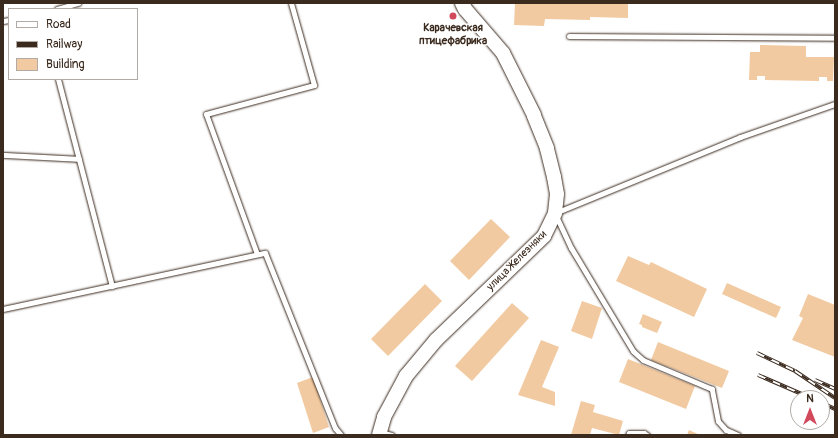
<!DOCTYPE html>
<meta charset="utf-8">
<style>
body{margin:0}
#map{position:relative;width:838px;height:438px;overflow:hidden;background:#fff;font-family:Pangolin,sans-serif}
div>[style]{position:absolute}
[style*='--x']{left:calc(var(--x)*1px);top:calc(var(--y)*1px);width:calc(var(--w)*1px);rotate:calc(var(--a)*1deg)}
.building>*{inset:0;background:#f2caa1}
.roads{filter:drop-shadow(0 0 1px #3b2a1e) drop-shadow(0 0 1px #3b2a1e)}
.lane>*{height:5px;margin:-2.5px;padding:0 2.5px;transform-origin:2.5px;border-radius:2.5px;background:#fff}
.secondary>*{height:14px;margin:-7px;padding:0 7px;transform-origin:7px;border-radius:7px;background:#fff}
.rail>*{height:4px;margin-top:-2px;transform-origin:0;background:repeating-linear-gradient(90deg,#fff 0 8px,#3b2a1e 0 16px);box-sizing:border-box;border-block:1px solid #3b2a1e}
.dots>*{width:11px;height:11px;translate:-50% -50%;box-sizing:border-box;border:2px solid #fff;border-radius:50%}
span{translate:-50% -50%;white-space:nowrap;text-align:center;line-height:1.15;-webkit-text-stroke:3px #fff;paint-order:stroke}
.poi-label{font-size:11px;color:#3b2a1e;font-weight:700}
.street-label{font-size:11px;color:#3b2a1e}
.frame{position:absolute;inset:0;border:4px solid #3b2a1e;pointer-events:none}
.legend{position:absolute;left:8px;top:8px;width:130px;height:72px;box-sizing:border-box;background:#fff;border:1px solid #b1aaa5;margin:0;padding:5px 7px;list-style:none;font-size:12px;color:#3b2a1e}
.legend li{display:flex;align-items:center;gap:8px;height:20px}
.legend b{width:20px;border:1px solid #b1aaa5}
.north{position:absolute;left:790px;top:390px;width:40px;height:40px;box-sizing:border-box;background:#fff;border:1px solid #b1aaa5;border-radius:50%;rotate:0deg;font-size:11px;font-weight:700;line-height:16px;text-align:center;color:#3b2a1e}
.north::after{content:'';display:block;margin:auto;width:14px;height:18px;background:#d1495b;clip-path:polygon(50% 0,100% 100%,50% 72%,0 100%)}
</style>
<div id="map">
<div class="building">
<i style="clip-path:polygon(515px 3px,628px 3px,628px 18px,590px 17px,590px 20px,545px 19px,544px 26px,514px 25px)"></i>
<i style="clip-path:polygon(760px 45px,806px 46px,806px 57px,834px 57px,833px 81px,827px 81px,827px 77px,819px 77px,819px 81px,765px 80px,765px 76px,757px 76px,757px 80px,749px 80px,750px 52px,760px 52px)"></i>
<i style="clip-path:polygon(491px 219px,510px 237px,469px 280px,450px 261px)"></i>
<i style="clip-path:polygon(628px 256px,649px 265px,651px 262px,707px 289px,694px 317px,616px 281px)"></i>
<i style="clip-path:polygon(727px 283px,781px 307px,776px 318px,722px 294px)"></i>
<i style="clip-path:polygon(425px 284px,442px 301px,388px 356px,371px 339px)"></i>
<i style="clip-path:polygon(808px 294px,835px 305px,835px 357px,792px 340px,803px 318px,799px 316px)"></i>
<i style="clip-path:polygon(582px 301px,602px 308px,592px 339px,571px 331px)"></i>
<i style="clip-path:polygon(512px 303px,529px 318px,472px 381px,455px 366px)"></i>
<i style="clip-path:polygon(643px 314px,662px 322px,657px 333px,642px 327px,642px 325px,639px 324px)"></i>
<i style="clip-path:polygon(541px 340px,559px 347px,542px 387px,555px 392px,555px 406px,518px 395px)"></i>
<i style="clip-path:polygon(658px 342px,729px 371px,722px 388px,651px 360px)"></i>
<i style="clip-path:polygon(628px 359px,695px 386px,686px 409px,619px 382px)"></i>
<i style="clip-path:polygon(313px 377px,329px 427px,313px 433px,297px 383px)"></i>
<i style="clip-path:polygon(581px 401px,595px 405px,593px 412px,623px 421px,619px 435px,592px 428px,590px 435px,571px 435px)"></i>
<i style="clip-path:polygon(689px 430px,700px 435px,687px 435px)"></i>
</div>
<div class="roads">
<div class="lane">
<i style="--x:57;--y:9;--w:22;--a:-16"></i>
<i style="--x:3;--y:21;--w:6;--a:-9"></i>
<i style="--x:569;--y:36;--w:266;--a:0.4"></i>
<i style="--x:58;--y:79;--w:214;--a:75.4"></i>
<i style="--x:3;--y:155;--w:76;--a:3"></i>
<i style="--x:257;--y:254;--w:149;--a:-110"></i>
<i style="--x:206;--y:114;--w:112;--a:-15"></i>
<i style="--x:314;--y:85;--w:85;--a:-105.7"></i>
<i style="--x:3;--y:309;--w:268;--a:-12.1"></i>
<i style="--x:265;--y:253;--w:188;--a:68.2"></i>
<i style="--x:335;--y:428;--w:9;--a:49"></i>
<i style="--x:380;--y:432;--w:12;--a:14"></i>
<i style="--x:628;--y:435;--w:2;--a:-63"></i>
<i style="--x:629;--y:433;--w:15;--a:0"></i>
<i style="--x:644;--y:433;--w:4;--a:34"></i>
<i style="--x:738;--y:435;--w:13;--a:-157"></i>
<i style="--x:726;--y:430;--w:12;--a:-132"></i>
<i style="--x:718;--y:421;--w:33;--a:-101"></i>
<i style="--x:712;--y:389;--w:75;--a:-157.2"></i>
<i style="--x:643;--y:360;--w:13;--a:-138"></i>
<i style="--x:633;--y:351;--w:120;--a:-121"></i>
<i style="--x:571;--y:248;--w:38;--a:-115"></i>
<i style="--x:555;--y:213;--w:200;--a:-22.3"></i>
<i style="--x:740;--y:137;--w:101;--a:-19.2"></i>
</div>
<div class="secondary">
<i style="--x:379;--y:435;--w:19;--a:-74"></i>
<i style="--x:384;--y:417;--w:47;--a:-61.8"></i>
<i style="--x:406;--y:376;--w:47;--a:-50.2"></i>
<i style="--x:436;--y:340;--w:150;--a:-43.9"></i>
<i style="--x:544;--y:236;--w:25;--a:-64"></i>
<i style="--x:555;--y:213;--w:19;--a:-84"></i>
<i style="--x:557;--y:194;--w:17;--a:-100"></i>
<i style="--x:554;--y:177;--w:30;--a:-104"></i>
<i style="--x:547;--y:148;--w:35;--a:-112"></i>
<i style="--x:534;--y:115;--w:69;--a:-116.6"></i>
<i style="--x:503;--y:53;--w:58;--a:-130.8"></i>
<i style="--x:465;--y:9;--w:7;--a:-117"></i>
</div>
</div>
<div class="rail">
<i style="--x:757;--y:353;--w:42;--a:25.3"></i>
<i style="--x:795;--y:371;--w:48;--a:34"></i>
<i style="--x:758;--y:375;--w:58;--a:23.5"></i>
<i style="--x:815;--y:380;--w:22;--a:24"></i>
<i style="--x:822;--y:403;--w:14;--a:25"></i>
</div>
<div class="dots">
<i style="left:453px;top:16px;background:#d1495b"></i>
</div>
<div class="poi-label">
<span style="left:453px;top:35px">Карачевская<br>птицефабрика</span>
</div>
<div class="street-label">
<span style="left:517px;top:261px;rotate:-45deg">улица Железняки</span>
</div>
<div class="frame"></div>
<ul class="legend">
<li><b style="height:5px;background:#fff"></b>Road</li>
<li><b style="height:5px;background:#3b2a1e"></b>Railway</li>
<li><b style="height:11px;background:#f2caa1"></b>Building</li>
</ul>
<div class="north">N</div>
</div>
